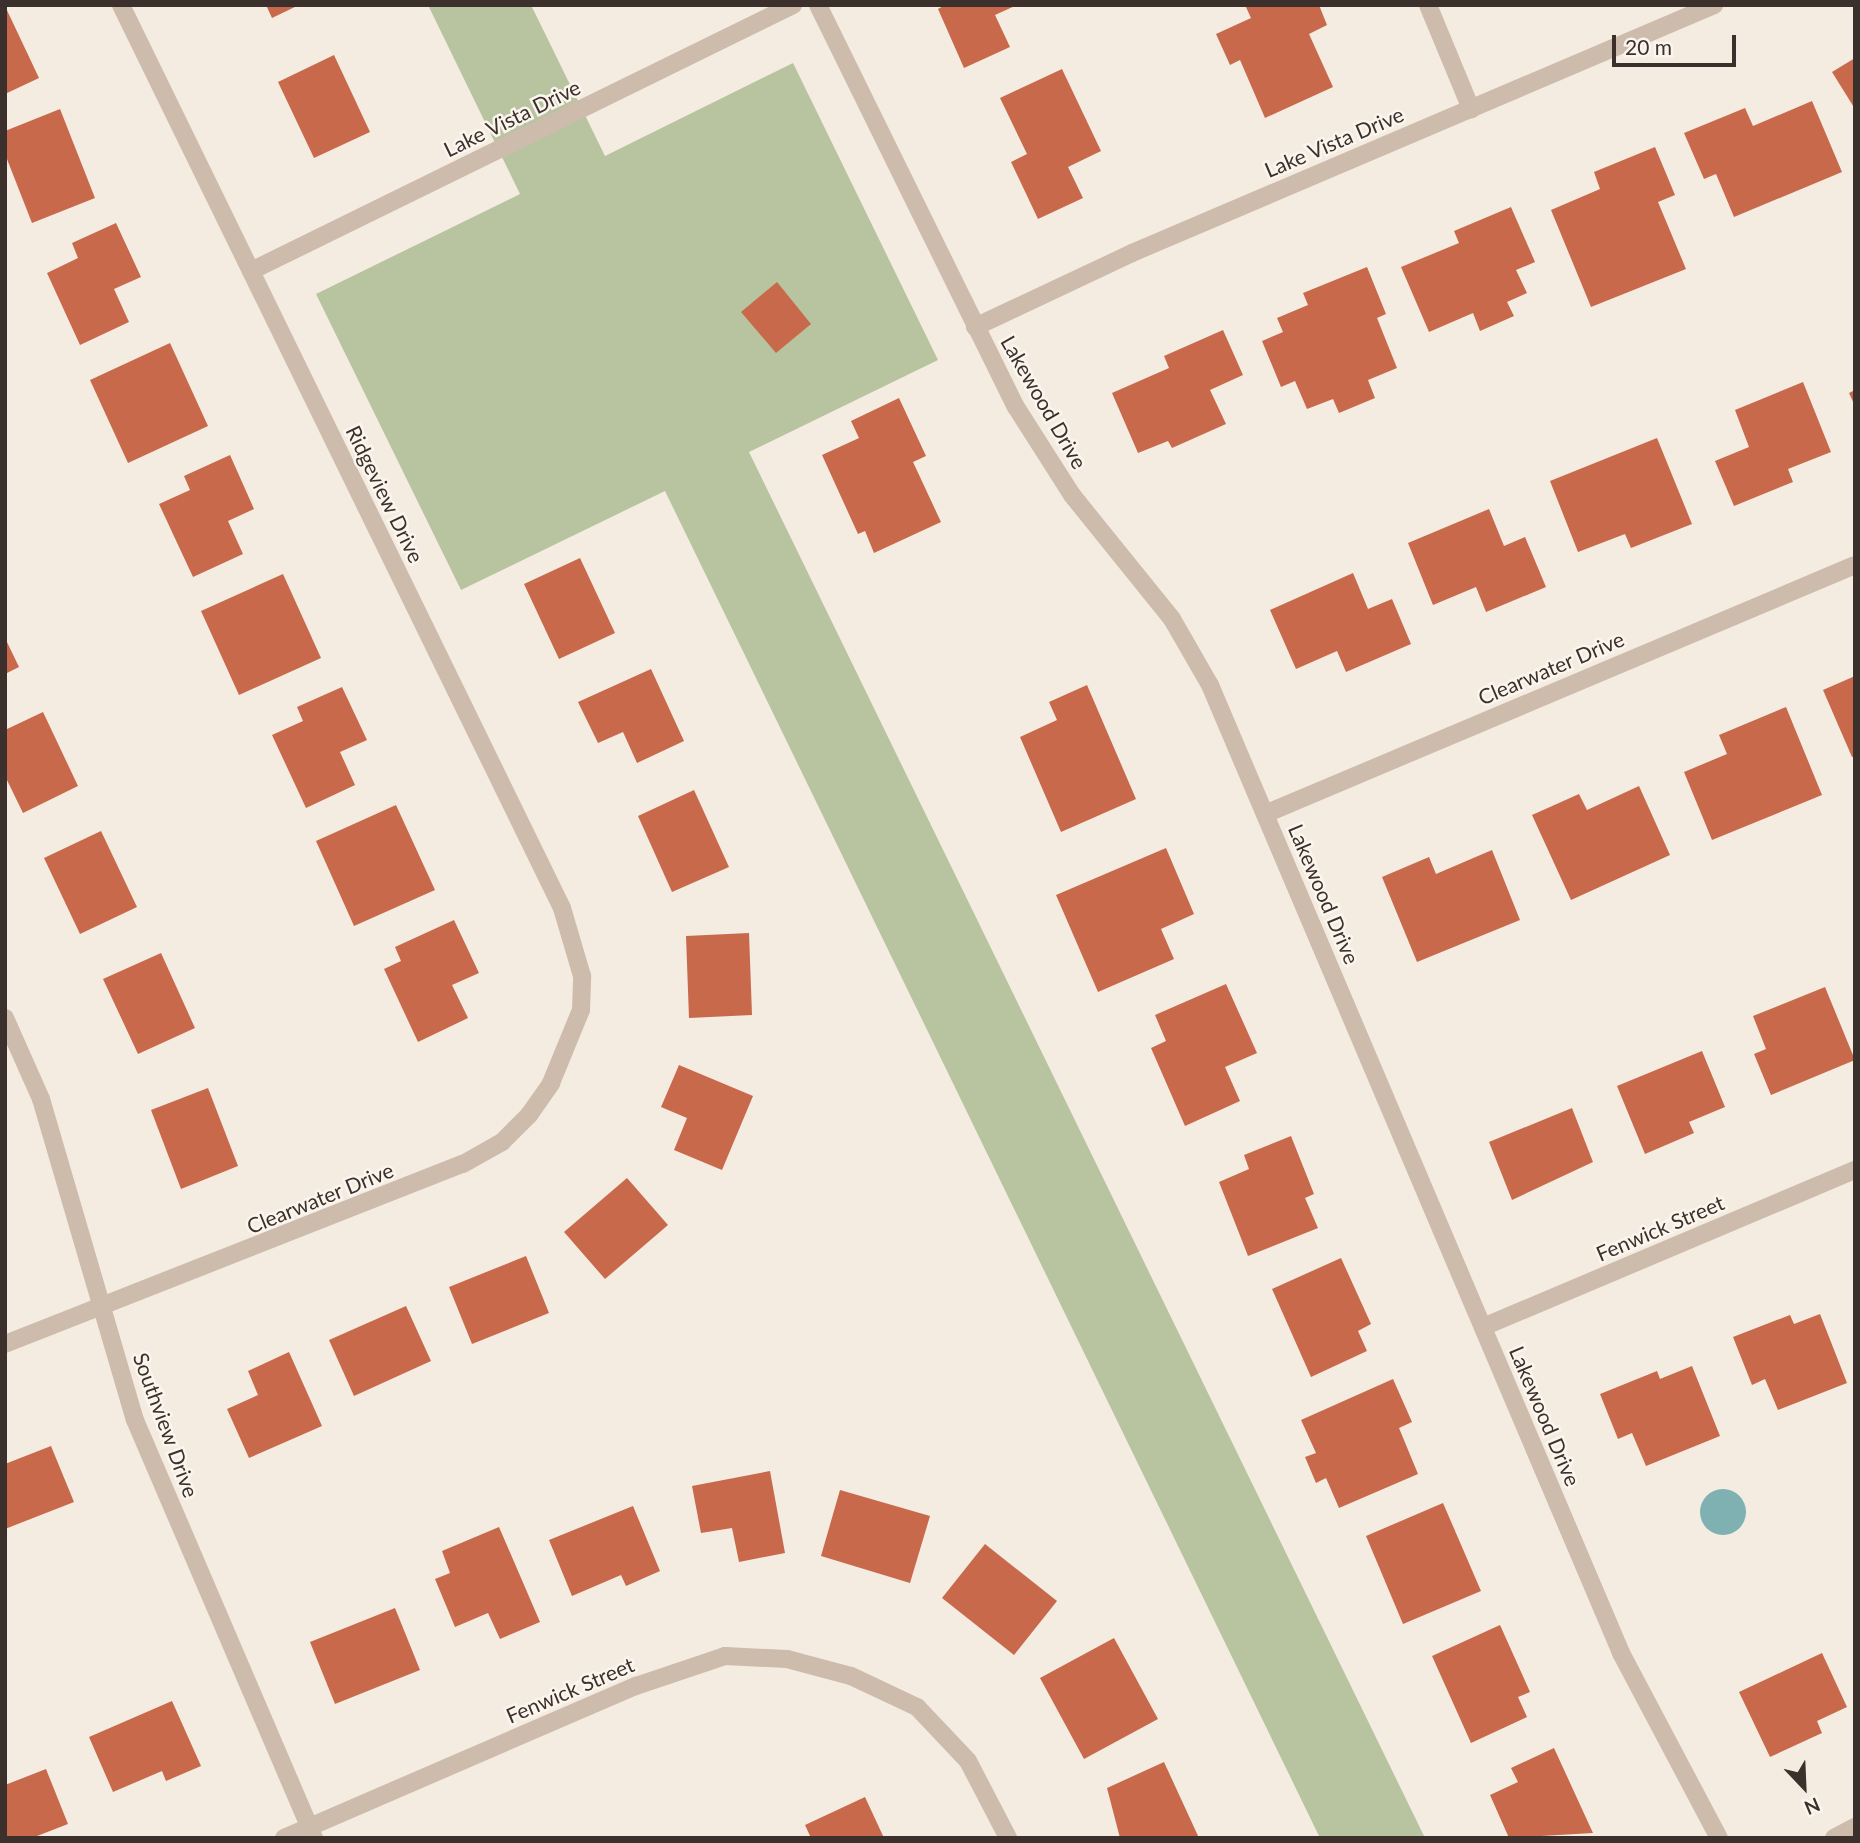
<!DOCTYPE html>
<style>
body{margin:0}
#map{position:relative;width:1860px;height:1843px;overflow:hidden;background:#f4ebe1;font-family:Lato,sans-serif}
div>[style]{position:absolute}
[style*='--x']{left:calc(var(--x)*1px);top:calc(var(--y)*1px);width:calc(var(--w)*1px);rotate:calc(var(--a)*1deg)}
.green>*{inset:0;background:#b8c4a0}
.water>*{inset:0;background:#7fb0b2}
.round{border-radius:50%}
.building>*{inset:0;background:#c8694b}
.street>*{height:18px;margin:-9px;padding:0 9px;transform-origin:9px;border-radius:9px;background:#cdbbac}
span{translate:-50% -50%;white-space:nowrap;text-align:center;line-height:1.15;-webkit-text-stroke:5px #fbf5ee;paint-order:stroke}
.street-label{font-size:21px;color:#3b302b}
.frame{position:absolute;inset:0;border:7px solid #3b302b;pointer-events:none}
.north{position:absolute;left:1769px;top:1752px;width:70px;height:70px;-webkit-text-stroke:5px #fbf5ee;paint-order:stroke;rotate:157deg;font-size:19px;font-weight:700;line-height:28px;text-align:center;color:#3b302b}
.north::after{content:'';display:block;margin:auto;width:24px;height:32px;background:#3b302b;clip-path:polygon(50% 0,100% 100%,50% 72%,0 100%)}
.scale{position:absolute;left:1612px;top:35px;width:124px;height:32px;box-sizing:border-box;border:4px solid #3b302b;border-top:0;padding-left:9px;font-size:21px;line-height:24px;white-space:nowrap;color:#3b302b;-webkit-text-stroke:5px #fbf5ee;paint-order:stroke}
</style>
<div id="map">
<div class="green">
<i style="clip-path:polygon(428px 5px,531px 5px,605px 156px,793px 63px,938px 360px,749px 452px,1425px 1838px,1320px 1838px,665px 491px,461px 590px,316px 294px,520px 194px)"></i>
</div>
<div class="water">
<i class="round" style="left:1700px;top:1489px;width:46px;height:46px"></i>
</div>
<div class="building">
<i style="clip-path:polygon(266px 5px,299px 5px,272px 18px)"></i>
<i style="clip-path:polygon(945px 5px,1017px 5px,995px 15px,1010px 47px,964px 68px,938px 9px)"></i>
<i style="clip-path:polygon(1245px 5px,1319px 5px,1327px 25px,1309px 34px,1333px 87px,1265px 118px,1240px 60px,1230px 65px,1216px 34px,1251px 18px)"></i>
<i style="clip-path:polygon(5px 6px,39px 78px,5px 94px)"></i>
<i style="clip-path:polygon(334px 55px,370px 132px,314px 158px,278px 82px)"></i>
<i style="clip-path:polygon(1855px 58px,1855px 109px,1832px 72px)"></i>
<i style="clip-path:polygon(1062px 69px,1101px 151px,1068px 167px,1083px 198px,1038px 219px,1011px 162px,1027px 154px,1000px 98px)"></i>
<i style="clip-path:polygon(1812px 101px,1842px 172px,1734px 217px,1716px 174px,1704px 179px,1684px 133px,1745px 108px,1753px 126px)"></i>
<i style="clip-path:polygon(60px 109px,95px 198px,32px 223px,5px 154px,5px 131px)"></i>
<i style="clip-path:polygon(1655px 147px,1675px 195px,1658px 202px,1686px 269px,1591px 307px,1551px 210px,1600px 189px,1594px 172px)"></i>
<i style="clip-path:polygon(1511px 207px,1535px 262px,1516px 270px,1527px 293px,1507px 302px,1514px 316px,1480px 331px,1473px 313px,1429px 332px,1401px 267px,1459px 243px,1454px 231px)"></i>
<i style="clip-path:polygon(116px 223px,141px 277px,114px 289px,129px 322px,80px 345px,47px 273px,78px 258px,72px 243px)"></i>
<i style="clip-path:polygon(1367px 267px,1386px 314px,1377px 318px,1397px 368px,1368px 380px,1375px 398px,1339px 413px,1333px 399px,1307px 409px,1295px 381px,1281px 387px,1262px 341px,1283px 332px,1277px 318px,1308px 305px,1303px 293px)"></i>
<i style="clip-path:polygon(777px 282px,811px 324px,776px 353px,741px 312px)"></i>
<i style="clip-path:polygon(1223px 330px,1243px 375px,1210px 390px,1226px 424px,1172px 448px,1168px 441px,1138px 453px,1112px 393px,1169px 368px,1164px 356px)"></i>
<i style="clip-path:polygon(170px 343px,208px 426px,128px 463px,90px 380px)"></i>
<i style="clip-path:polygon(1803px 382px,1831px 452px,1788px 469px,1793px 482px,1734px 506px,1715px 461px,1749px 447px,1735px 410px)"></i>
<i style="clip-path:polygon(1855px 390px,1855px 406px,1849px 393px)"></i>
<i style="clip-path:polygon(899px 398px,926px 456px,913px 462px,941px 522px,874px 553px,865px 531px,858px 534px,822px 455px,859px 438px,851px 421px)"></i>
<i style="clip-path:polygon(1657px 438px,1692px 524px,1631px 548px,1625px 534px,1578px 552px,1550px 481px)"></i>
<i style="clip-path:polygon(230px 455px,254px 509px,228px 521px,243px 554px,193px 577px,159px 504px,190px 490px,184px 476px)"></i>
<i style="clip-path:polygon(1489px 509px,1504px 546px,1525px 537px,1546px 587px,1486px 612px,1476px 587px,1433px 605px,1408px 543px)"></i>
<i style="clip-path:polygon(580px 558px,615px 633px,559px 659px,524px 584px)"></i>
<i style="clip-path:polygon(1353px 573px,1368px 609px,1392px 599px,1411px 644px,1346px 672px,1337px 651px,1296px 669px,1270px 610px)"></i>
<i style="clip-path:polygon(283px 574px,321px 658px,239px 695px,201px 611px)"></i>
<i style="clip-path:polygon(5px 638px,19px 667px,5px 674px)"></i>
<i style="clip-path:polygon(651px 669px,684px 741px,637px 763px,623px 732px,598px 743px,578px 702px)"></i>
<i style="clip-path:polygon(1855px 676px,1855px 756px,1852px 757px,1823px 690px)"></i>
<i style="clip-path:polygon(1087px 685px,1136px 799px,1061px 832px,1020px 737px,1057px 720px,1049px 702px)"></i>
<i style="clip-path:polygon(342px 687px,367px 740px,340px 752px,355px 785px,306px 808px,272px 735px,303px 721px,297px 707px)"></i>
<i style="clip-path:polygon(1786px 707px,1822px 795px,1712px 840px,1684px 772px,1727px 754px,1719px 735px)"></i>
<i style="clip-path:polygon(43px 712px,78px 786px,23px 813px,5px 776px,5px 730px)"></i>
<i style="clip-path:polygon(1639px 786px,1670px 855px,1571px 900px,1532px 815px,1579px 794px,1587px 810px)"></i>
<i style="clip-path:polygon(694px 790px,729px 867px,672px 892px,638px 816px)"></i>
<i style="clip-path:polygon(396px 805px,435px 890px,354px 926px,316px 841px)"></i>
<i style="clip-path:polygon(101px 831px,137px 907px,80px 934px,44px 858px)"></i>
<i style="clip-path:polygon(1166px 848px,1194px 914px,1161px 929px,1174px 959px,1098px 992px,1056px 895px)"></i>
<i style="clip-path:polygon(1492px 850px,1520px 920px,1417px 962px,1382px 877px,1429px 857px,1436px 874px)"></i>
<i style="clip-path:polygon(454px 920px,479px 973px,452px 985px,468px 1018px,418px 1042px,384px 969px,401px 961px,395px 947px)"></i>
<i style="clip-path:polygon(749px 933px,752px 1015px,689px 1018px,686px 936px)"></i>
<i style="clip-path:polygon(161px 953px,195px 1028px,138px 1054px,103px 979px)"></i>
<i style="clip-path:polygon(1226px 984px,1257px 1053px,1225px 1067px,1240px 1101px,1185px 1126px,1151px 1048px,1166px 1041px,1155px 1015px)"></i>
<i style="clip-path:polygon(1825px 987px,1855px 1060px,1771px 1095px,1754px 1054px,1766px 1049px,1753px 1016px)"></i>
<i style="clip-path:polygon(1702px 1051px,1725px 1107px,1689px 1122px,1694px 1133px,1645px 1154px,1617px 1086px)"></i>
<i style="clip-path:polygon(679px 1065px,753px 1096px,722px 1170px,674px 1150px,687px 1118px,661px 1107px)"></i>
<i style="clip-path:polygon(208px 1088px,238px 1166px,181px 1189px,151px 1110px)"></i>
<i style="clip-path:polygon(1572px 1108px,1593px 1162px,1512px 1200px,1489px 1142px)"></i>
<i style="clip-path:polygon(1291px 1136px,1314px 1194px,1305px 1198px,1318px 1228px,1248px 1256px,1219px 1182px,1249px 1169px,1244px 1155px)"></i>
<i style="clip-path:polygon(627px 1178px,668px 1225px,605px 1279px,564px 1232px)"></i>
<i style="clip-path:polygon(526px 1256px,549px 1313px,472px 1344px,449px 1287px)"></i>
<i style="clip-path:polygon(1341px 1258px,1371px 1324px,1358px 1331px,1367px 1351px,1311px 1377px,1272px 1289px)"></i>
<i style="clip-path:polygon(406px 1306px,431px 1361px,354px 1396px,329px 1340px)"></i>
<i style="clip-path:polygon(1820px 1314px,1847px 1383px,1778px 1410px,1765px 1379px,1752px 1385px,1733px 1337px,1790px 1315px,1794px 1324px)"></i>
<i style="clip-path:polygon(289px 1352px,322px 1426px,249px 1458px,227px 1409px,258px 1395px,248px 1371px)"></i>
<i style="clip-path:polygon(1692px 1366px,1720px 1436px,1646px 1466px,1632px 1433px,1618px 1439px,1600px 1394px,1657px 1371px,1660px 1379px)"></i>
<i style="clip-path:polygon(1393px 1379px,1412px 1422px,1399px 1428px,1418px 1474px,1339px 1508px,1326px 1478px,1316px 1483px,1305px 1457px,1316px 1453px,1301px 1420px)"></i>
<i style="clip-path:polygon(51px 1446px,74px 1502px,5px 1529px,5px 1464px)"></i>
<i style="clip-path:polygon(770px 1471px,785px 1553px,739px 1562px,732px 1528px,701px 1533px,692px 1486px)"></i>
<i style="clip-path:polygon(840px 1490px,930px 1516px,910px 1583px,821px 1556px)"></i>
<i style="clip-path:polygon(1443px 1503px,1481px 1591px,1403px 1624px,1366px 1536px)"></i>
<i style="clip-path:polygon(633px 1506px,660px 1571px,626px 1586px,621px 1575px,572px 1596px,549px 1540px)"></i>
<i style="clip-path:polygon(499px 1527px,540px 1622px,500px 1639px,488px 1613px,455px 1627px,435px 1579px,450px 1573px,442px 1551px)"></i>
<i style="clip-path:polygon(985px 1544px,1057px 1601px,1014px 1655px,942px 1598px)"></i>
<i style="clip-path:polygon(395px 1608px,420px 1670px,335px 1704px,310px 1642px)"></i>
<i style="clip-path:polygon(1500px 1625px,1530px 1692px,1518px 1697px,1527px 1717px,1471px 1743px,1432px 1656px)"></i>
<i style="clip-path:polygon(1114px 1638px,1158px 1719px,1084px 1759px,1040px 1678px)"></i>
<i style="clip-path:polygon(1822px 1653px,1847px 1707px,1817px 1721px,1822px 1733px,1770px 1757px,1739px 1692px)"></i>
<i style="clip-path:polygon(172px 1701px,201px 1766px,166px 1781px,162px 1771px,113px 1792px,89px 1737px)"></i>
<i style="clip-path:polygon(1554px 1748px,1593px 1833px,1509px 1838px,1490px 1795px,1518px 1782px,1511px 1768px)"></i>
<i style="clip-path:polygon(1164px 1762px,1199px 1838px,1120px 1838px,1107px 1788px)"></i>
<i style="clip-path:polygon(46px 1769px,68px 1824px,32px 1838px,5px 1838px,5px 1785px)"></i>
<i style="clip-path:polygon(865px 1797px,884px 1838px,811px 1838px,805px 1825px)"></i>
</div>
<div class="street">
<i style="--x:818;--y:5;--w:448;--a:63.8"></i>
<i style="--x:1016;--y:407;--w:104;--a:57.5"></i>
<i style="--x:1072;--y:495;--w:159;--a:51.1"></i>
<i style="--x:1172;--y:619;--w:76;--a:60.1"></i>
<i style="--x:1210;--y:685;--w:1052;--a:66.99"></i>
<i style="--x:1621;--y:1653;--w:209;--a:62.1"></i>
<i style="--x:1428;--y:5;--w:113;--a:67.5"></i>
<i style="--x:251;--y:271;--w:604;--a:-26.14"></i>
<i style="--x:975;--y:327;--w:174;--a:-25.2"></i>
<i style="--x:1132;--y:253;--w:633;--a:-23.08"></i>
<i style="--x:1265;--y:814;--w:640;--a:-22.88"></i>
<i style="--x:5;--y:1018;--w:89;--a:66"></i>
<i style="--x:41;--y:1099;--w:334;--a:73.7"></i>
<i style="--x:135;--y:1420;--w:455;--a:66.8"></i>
<i style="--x:1483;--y:1327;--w:404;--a:-22.9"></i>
<i style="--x:5;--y:1344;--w:492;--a:-21.5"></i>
<i style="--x:463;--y:1164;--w:45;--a:-29.4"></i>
<i style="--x:502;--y:1142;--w:38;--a:-45"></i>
<i style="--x:529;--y:1115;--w:39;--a:-55"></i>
<i style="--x:551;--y:1083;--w:79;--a:-67.7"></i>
<i style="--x:581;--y:1010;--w:34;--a:-88"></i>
<i style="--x:582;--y:976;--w:71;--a:-106.4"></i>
<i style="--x:562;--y:908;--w:1005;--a:-116.03"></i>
<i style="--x:284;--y:1838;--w:383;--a:-23.4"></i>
<i style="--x:636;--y:1686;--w:94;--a:-18.6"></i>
<i style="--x:725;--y:1656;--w:62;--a:2.8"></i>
<i style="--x:787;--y:1659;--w:66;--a:14.9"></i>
<i style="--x:851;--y:1676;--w:73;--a:25.2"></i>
<i style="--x:917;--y:1707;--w:74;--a:46.6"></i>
<i style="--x:968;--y:1761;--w:87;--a:62.5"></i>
<i style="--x:1834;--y:1838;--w:24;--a:-28"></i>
</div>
<div class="street-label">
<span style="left:512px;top:118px;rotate:-26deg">Lake Vista Drive</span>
<span style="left:1334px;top:142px;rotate:-23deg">Lake Vista Drive</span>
<span style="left:1044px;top:402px;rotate:60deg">Lakewood Drive</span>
<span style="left:385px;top:494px;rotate:64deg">Ridgeview Drive</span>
<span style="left:1551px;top:668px;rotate:-23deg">Clearwater Drive</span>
<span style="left:1324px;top:894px;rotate:67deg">Lakewood Drive</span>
<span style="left:320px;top:1198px;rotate:-22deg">Clearwater Drive</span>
<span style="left:1660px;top:1228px;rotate:-23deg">Fenwick Street</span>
<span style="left:1545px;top:1416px;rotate:67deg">Lakewood Drive</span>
<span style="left:166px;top:1425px;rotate:70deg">Southview Drive</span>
<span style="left:570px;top:1690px;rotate:-23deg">Fenwick Street</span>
</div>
<div class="frame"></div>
<div class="north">N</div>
<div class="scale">20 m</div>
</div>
